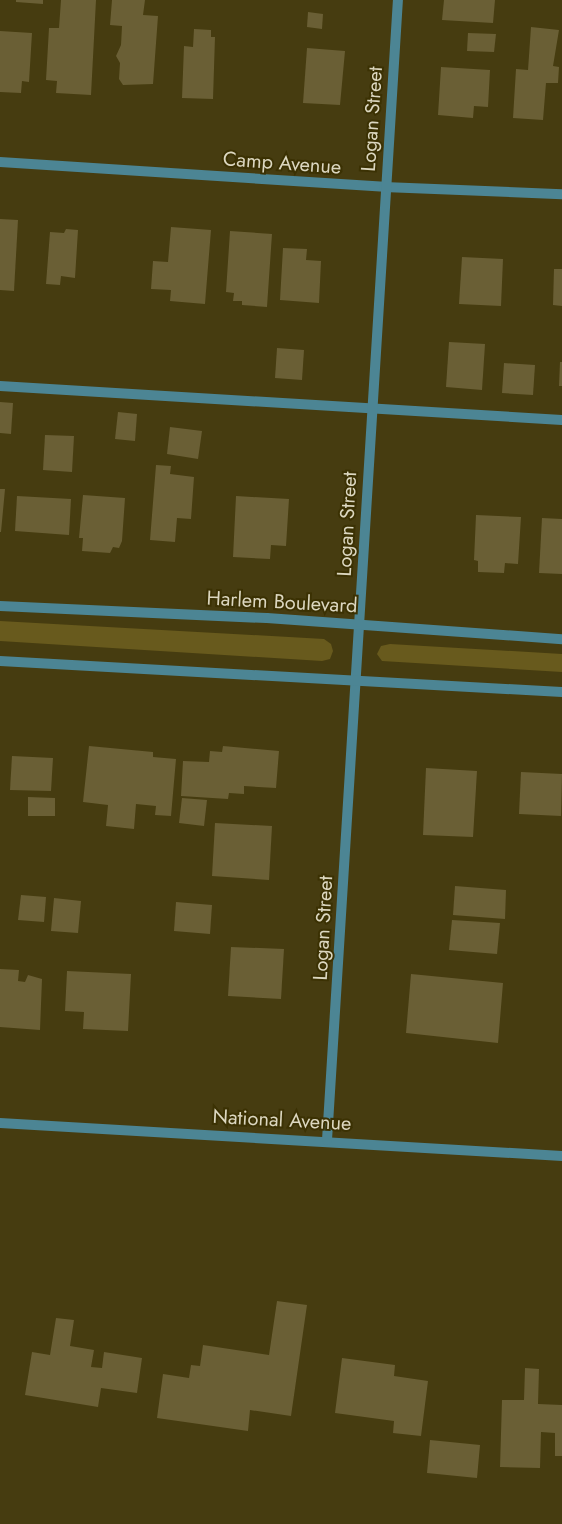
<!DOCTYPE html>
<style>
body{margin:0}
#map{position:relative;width:562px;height:1524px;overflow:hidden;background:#463c10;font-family:Jost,sans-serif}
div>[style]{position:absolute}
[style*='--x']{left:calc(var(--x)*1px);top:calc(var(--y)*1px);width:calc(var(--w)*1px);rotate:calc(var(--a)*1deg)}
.green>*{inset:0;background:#685a1d}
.building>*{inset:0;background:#6a5f35}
.service>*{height:10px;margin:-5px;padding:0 5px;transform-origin:5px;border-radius:5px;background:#4c8594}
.minor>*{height:10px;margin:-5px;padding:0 5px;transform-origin:5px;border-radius:5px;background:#4c8594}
.tertiary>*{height:10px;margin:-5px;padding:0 5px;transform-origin:5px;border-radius:5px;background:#4c8594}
span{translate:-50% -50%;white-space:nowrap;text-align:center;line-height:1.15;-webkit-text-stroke:4px #3b3103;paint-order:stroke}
.street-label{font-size:20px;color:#dcd7c0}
</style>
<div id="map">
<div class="green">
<i style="clip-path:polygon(0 621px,324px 639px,331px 644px,333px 651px,330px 659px,322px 661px,0 641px)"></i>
<i style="clip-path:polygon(390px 644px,562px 654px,562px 672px,382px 661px,377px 654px,381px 646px)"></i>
</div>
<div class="building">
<i style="clip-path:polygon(16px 0,43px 0,43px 4px,16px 2px)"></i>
<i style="clip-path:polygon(61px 0,96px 0,91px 95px,56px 93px,57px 81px,46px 80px,49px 28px,59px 28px)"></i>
<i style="clip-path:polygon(112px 0,145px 0,143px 15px,158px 16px,153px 84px,123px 85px,119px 79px,120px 63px,116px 56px,121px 45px,122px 26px,110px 25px)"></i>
<i style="clip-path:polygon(444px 0,495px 0,493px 23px,442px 20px)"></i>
<i style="clip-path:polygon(308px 12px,323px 14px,322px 29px,307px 27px)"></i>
<i style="clip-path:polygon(531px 27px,559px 30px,553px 66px,559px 67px,558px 83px,546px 83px,543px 120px,513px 118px,516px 69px,528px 70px)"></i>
<i style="clip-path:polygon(194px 29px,211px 30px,211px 37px,215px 37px,213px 99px,182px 98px,184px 46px,193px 47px)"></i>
<i style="clip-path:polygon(0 31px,32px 33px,29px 82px,22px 81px,21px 93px,0 92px)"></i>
<i style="clip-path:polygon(468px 33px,496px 34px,494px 52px,467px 51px)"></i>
<i style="clip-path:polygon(307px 48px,345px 51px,340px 105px,303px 103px)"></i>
<i style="clip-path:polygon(441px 67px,490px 70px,488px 107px,474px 106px,473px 118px,438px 115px)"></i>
<i style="clip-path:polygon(0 219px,18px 220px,14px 291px,0 290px)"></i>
<i style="clip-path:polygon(171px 227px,211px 230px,205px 304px,170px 301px,171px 290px,151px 289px,153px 261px,168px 262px)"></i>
<i style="clip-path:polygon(66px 229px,78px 230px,75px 278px,61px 276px,60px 285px,46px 284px,50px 232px,64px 233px)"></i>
<i style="clip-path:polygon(230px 231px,272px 234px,267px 307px,242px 305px,242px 301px,233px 301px,234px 293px,226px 292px)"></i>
<i style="clip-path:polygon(283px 248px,307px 249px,306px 260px,321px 261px,319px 303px,280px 300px)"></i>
<i style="clip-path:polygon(462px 257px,503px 259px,501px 306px,459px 304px)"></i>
<i style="clip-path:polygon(554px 269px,562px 269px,562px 306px,553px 305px)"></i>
<i style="clip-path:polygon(449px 342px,485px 344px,482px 390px,446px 387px)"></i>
<i style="clip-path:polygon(277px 348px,304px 350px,302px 380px,275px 378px)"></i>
<i style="clip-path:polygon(560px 362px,562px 362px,562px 386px,559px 386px)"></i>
<i style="clip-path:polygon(504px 363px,535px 365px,533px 395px,502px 393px)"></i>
<i style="clip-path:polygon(0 402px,13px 403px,11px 434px,0 433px)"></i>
<i style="clip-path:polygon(118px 412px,137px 414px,135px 441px,115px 439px)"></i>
<i style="clip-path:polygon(170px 427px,202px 431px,198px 459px,167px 454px)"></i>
<i style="clip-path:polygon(45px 435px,74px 436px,72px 472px,43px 470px)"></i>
<i style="clip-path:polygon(156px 465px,171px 466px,170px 474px,194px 477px,191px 519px,177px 518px,175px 542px,150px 540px)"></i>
<i style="clip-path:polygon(0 489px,5px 489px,1px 532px,0 532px)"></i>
<i style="clip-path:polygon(83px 495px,125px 498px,122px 541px,119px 548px,113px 547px,110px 553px,82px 551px,83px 538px,79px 538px)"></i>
<i style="clip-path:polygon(17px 496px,71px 499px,69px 535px,15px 531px)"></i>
<i style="clip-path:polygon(236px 496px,289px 499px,286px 546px,271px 545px,270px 559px,233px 557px)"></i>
<i style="clip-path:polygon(476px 515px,521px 517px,518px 564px,505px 563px,504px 573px,478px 572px,478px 561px,474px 560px)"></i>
<i style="clip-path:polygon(542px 518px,562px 519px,562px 574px,539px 573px)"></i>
<i style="clip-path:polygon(89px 746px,153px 752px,153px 757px,176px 759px,171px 816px,155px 815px,156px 806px,136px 804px,134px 829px,106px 826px,108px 805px,83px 802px)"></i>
<i style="clip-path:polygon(223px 746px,279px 751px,276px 788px,244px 786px,244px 794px,229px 793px,228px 799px,181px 796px,183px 761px,209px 762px,210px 751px,222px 752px)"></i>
<i style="clip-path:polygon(12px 756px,53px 758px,51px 791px,10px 790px)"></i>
<i style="clip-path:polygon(426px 768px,477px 771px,473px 837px,423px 835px)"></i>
<i style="clip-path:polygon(521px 772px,562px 774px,561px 816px,519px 814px)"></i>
<i style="clip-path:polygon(28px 797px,55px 798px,55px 816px,28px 816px)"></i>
<i style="clip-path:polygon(182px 798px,207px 800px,204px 826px,179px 823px)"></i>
<i style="clip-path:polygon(215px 823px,272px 826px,269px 880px,212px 876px)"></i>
<i style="clip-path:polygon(455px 886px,506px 890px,505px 919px,453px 915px)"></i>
<i style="clip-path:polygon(21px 895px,46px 897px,44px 922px,18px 920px)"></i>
<i style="clip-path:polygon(54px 898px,81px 901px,78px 933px,51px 931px)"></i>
<i style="clip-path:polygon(176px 902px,212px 905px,210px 934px,174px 931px)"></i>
<i style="clip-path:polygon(452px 920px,500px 923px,497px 954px,449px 950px)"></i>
<i style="clip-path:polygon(231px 947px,284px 949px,281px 999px,228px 996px)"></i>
<i style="clip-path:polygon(0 969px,19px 970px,18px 981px,25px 982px,28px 975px,42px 979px,40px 1030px,0 1027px)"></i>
<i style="clip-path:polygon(67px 971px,131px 974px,128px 1031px,83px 1029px,84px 1012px,65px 1011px)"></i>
<i style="clip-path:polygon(411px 974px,503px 983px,498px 1043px,406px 1033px)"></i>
<i style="clip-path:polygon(277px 1301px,307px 1305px,291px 1416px,250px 1410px,248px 1431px,157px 1418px,163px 1374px,189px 1378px,191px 1365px,200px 1366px,203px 1345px,269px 1355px)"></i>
<i style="clip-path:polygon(56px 1318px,74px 1320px,70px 1346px,94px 1350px,91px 1367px,102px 1368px,104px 1352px,142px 1358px,137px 1393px,101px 1388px,98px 1407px,25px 1395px,32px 1352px,50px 1355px)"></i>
<i style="clip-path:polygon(342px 1358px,395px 1365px,394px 1376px,428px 1381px,421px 1436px,393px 1433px,394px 1421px,335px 1413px)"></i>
<i style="clip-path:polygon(525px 1368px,539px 1369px,538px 1404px,562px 1405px,562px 1456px,555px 1456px,555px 1433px,541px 1432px,540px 1468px,500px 1467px,502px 1400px,524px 1400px)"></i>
<i style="clip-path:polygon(430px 1440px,480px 1445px,477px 1478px,427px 1473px)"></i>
</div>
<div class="service">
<i style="--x:0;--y:386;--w:563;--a:3.46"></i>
</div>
<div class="minor">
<i style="--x:0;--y:162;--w:385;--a:3.7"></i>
<i style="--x:384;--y:187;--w:178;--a:2.3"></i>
<i style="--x:0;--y:1123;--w:563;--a:3.36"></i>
<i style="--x:327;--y:1140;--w:1142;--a:-86.44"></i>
</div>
<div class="tertiary">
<i style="--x:0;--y:606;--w:267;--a:2.6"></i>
<i style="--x:267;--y:618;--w:296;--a:4.1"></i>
<i style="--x:0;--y:661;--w:563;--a:3.16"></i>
</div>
<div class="street-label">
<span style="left:372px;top:119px;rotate:-86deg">Logan Street</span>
<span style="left:282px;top:163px;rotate:4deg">Camp Avenue</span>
<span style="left:347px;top:524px;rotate:-87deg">Logan Street</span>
<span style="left:282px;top:602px;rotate:3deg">Harlem Boulevard</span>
<span style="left:323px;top:928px;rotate:-87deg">Logan Street</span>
<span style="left:282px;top:1120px;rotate:3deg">National Avenue</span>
</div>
</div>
